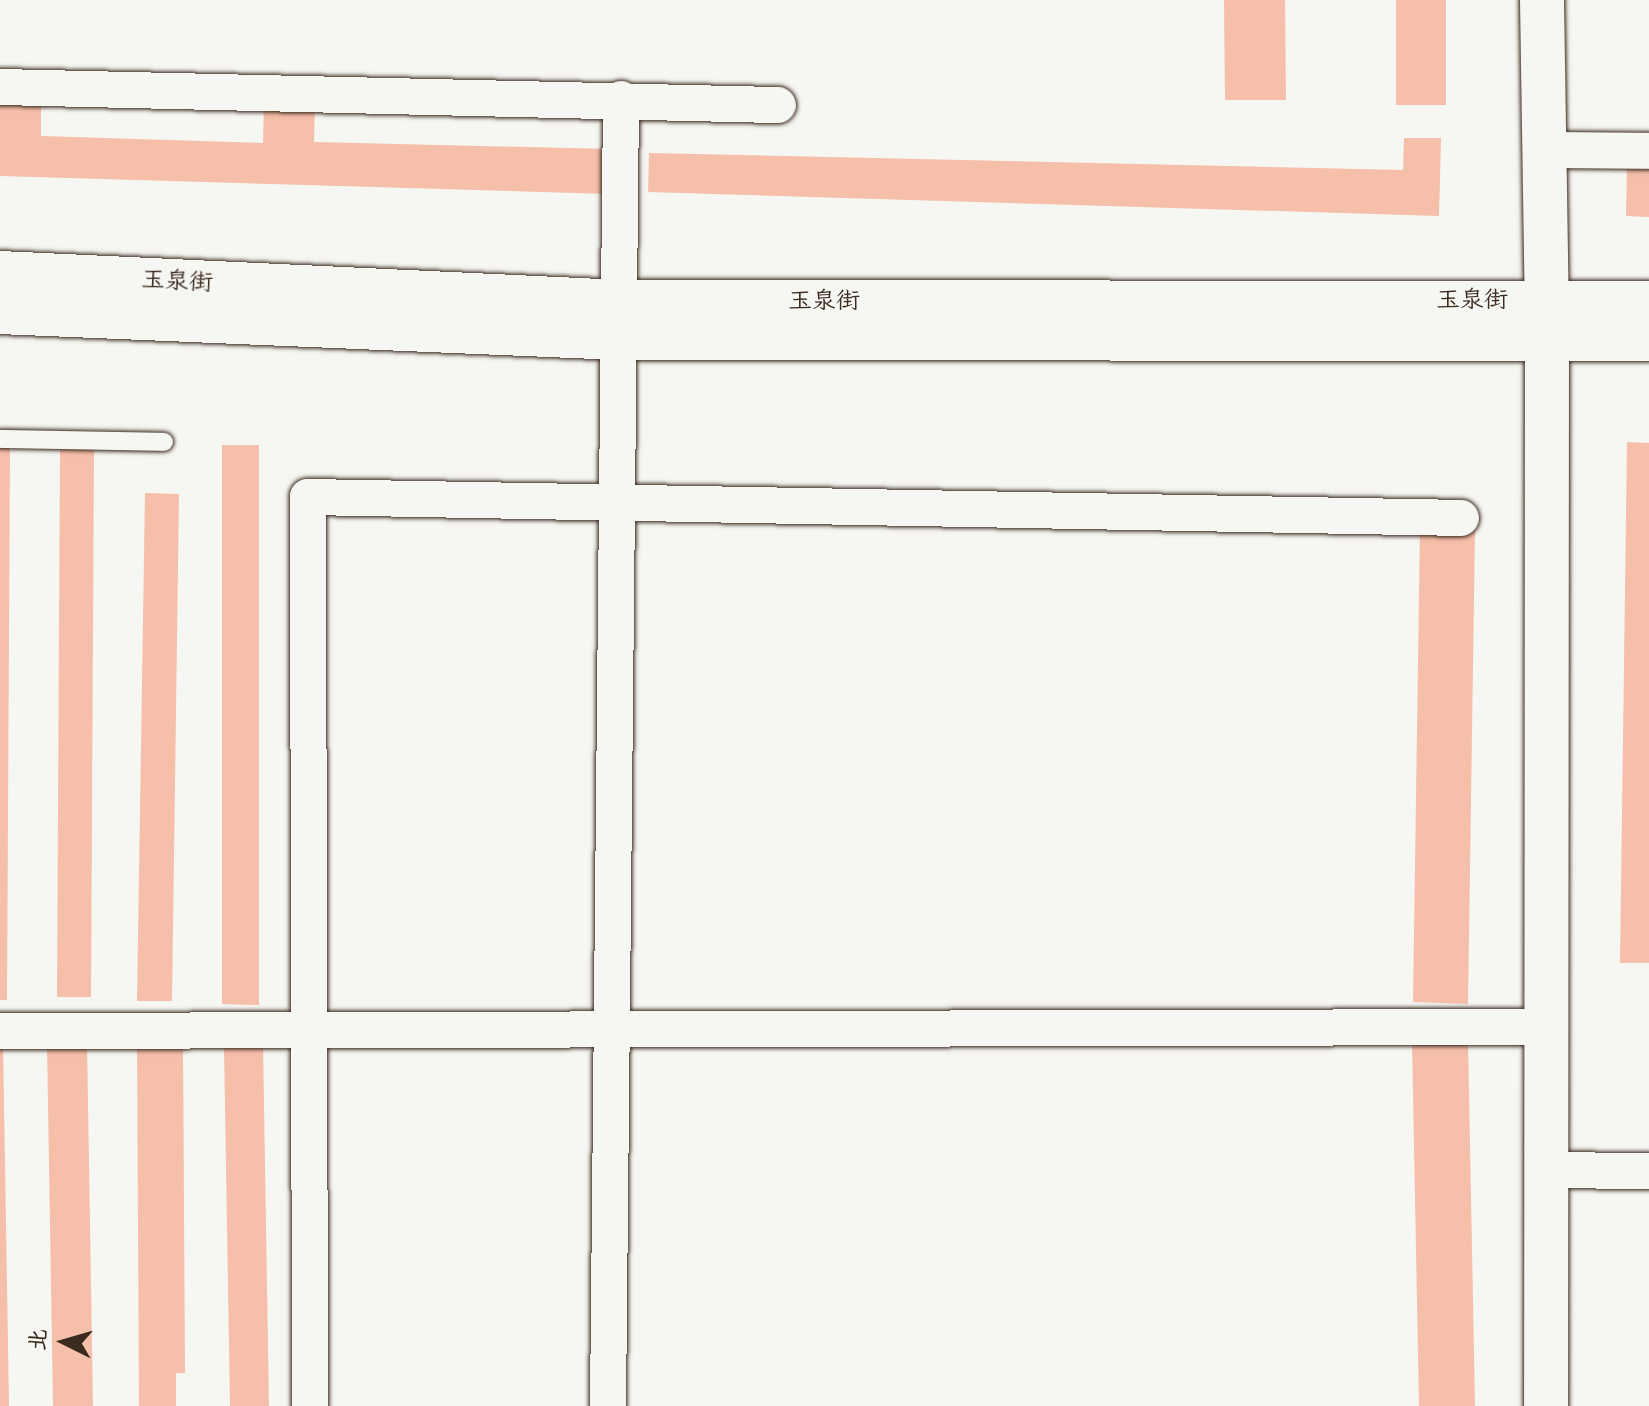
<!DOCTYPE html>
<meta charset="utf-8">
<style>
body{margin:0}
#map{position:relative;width:1649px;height:1406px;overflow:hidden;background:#f6f6f2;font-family:Kalam,"LXGW WenKai TC",sans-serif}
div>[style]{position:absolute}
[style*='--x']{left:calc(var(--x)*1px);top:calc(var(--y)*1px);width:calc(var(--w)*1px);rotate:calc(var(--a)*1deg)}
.building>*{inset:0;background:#f6bfa9}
.roads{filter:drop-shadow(0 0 2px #3b2a1e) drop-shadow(0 0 2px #3b2a1e)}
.service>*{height:18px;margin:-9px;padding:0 9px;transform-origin:9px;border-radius:9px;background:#f6f6f2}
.minor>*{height:36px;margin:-18px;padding:0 18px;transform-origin:18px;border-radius:18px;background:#f6f6f2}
.tertiary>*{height:44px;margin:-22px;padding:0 22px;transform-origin:22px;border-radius:22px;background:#f6f6f2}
.secondary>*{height:44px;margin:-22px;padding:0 22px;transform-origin:22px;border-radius:22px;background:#f6f6f2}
span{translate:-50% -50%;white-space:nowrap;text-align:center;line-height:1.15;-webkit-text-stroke:6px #f6f6f2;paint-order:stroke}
.street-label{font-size:24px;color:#3b2a1e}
.north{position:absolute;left:24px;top:1302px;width:80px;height:80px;-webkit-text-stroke:6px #f6f6f2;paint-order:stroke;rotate:275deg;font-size:22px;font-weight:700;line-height:32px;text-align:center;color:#3b2a1e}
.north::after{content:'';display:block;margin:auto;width:28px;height:36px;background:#3b2a1e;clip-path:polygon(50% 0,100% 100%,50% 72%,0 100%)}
</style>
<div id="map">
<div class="building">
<i style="clip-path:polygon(1224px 0,1285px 0,1286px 100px,1225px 100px)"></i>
<i style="clip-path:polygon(1396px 0,1446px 0,1446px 105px,1396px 105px)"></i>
<i style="clip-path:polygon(0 96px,41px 97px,41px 136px,263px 143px,264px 101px,315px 103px,314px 142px,609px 149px,608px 194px,0 176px)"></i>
<i style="clip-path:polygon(1404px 138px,1441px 138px,1439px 216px,648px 192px,649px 153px,1403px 170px)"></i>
<i style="clip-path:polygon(1627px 163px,1649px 163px,1649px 217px,1626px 216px)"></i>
<i style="clip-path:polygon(1627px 442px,1649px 443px,1649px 963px,1620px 963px)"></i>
<i style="clip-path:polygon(222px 445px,259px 445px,259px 1005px,222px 1004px)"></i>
<i style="clip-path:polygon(0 446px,10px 446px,7px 1000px,0 1000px)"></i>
<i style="clip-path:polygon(60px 447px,94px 447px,91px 997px,57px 997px)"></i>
<i style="clip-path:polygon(145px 493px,179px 494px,172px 1001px,137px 1001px)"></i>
<i style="clip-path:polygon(1420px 528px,1475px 529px,1468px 1004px,1413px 1002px)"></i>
<i style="clip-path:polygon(1468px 1040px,1475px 1406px,1419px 1406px,1412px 1041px)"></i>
<i style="clip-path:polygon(183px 1042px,185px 1373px,176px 1373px,176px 1406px,139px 1406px,137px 1043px)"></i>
<i style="clip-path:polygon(0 1043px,3px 1043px,9px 1406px,0 1406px)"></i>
<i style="clip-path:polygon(47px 1043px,87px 1043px,93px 1406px,53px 1406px)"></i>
<i style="clip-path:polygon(263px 1045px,269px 1406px,230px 1406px,224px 1046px)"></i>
</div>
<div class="roads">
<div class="service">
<i style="--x:0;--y:439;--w:164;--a:1"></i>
</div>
<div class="minor">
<i style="--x:0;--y:87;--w:778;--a:1.33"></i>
<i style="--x:1544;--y:150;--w:105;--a:0.5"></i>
<i style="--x:0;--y:1031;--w:1547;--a:-0.15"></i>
<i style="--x:1547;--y:1170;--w:102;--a:0.6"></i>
<i style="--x:310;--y:1406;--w:909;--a:-90.13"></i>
<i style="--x:308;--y:497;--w:1153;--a:1.04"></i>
<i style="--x:608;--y:1406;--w:1307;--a:-89.43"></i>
</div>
<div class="tertiary">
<i style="--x:1542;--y:0;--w:337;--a:89.1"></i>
<i style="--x:1547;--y:337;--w:1069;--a:90.05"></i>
</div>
<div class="secondary">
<i style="--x:0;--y:273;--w:622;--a:2.67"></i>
<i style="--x:621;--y:302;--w:1028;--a:0.06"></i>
<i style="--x:0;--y:312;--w:622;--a:2.4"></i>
<i style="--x:621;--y:338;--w:1028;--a:0.06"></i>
</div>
</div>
<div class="street-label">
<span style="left:177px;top:282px;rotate:3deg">玉泉街</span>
<span style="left:1472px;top:301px">玉泉街</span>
<span style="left:824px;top:302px">玉泉街</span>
</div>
<div class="north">北</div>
</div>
